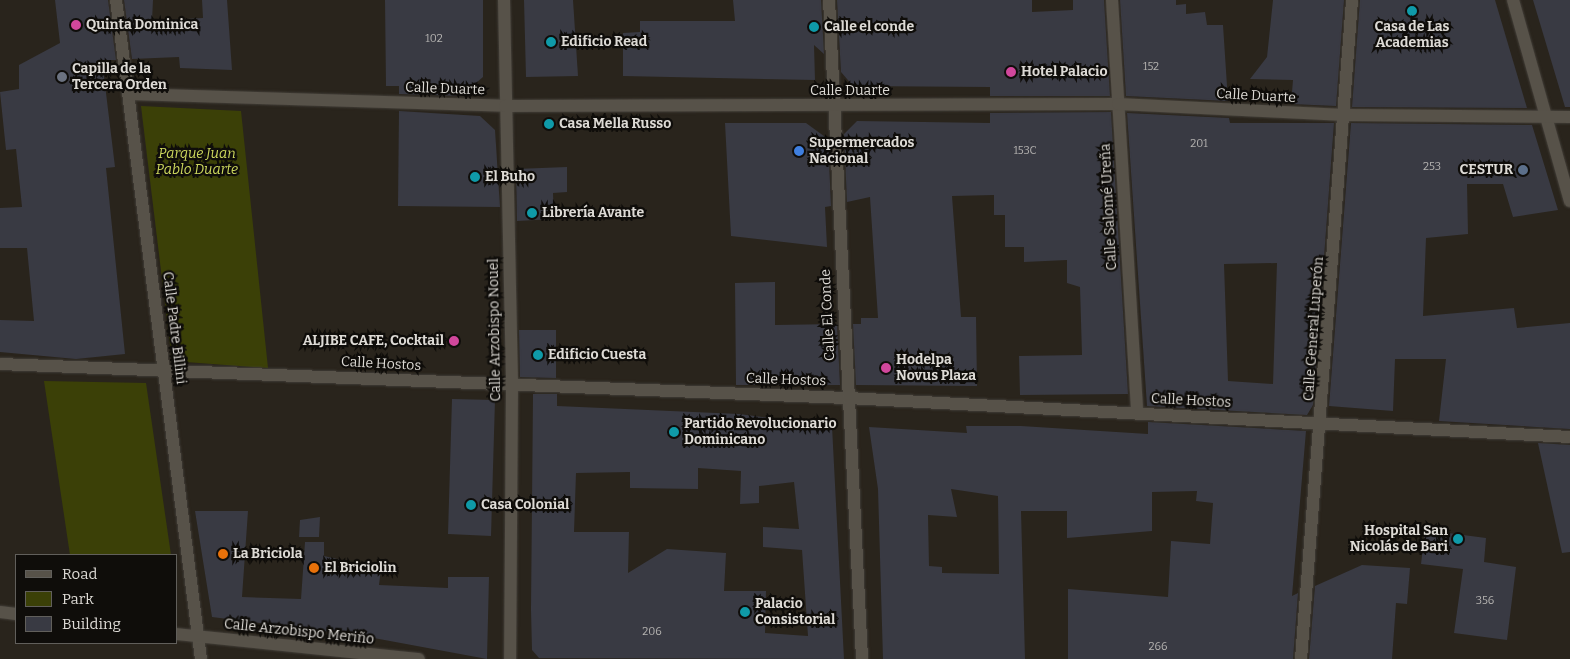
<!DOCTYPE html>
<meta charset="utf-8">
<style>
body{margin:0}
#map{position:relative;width:1570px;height:659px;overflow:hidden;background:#29241c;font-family:Bitter,serif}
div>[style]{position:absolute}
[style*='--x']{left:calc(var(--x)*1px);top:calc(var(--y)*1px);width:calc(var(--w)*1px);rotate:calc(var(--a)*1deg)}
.green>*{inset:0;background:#3b4007}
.building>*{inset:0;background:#393a43}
.roads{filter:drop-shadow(0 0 1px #423e38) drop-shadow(0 0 1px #423e38)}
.minor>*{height:12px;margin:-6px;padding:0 6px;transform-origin:6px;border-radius:6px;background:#575249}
.dots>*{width:14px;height:14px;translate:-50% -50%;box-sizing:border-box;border:2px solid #0f0d0a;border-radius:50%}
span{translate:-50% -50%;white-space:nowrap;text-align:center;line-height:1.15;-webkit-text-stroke:4.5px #0f0d0a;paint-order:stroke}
.number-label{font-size:11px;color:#b4b2b0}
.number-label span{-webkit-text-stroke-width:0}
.poi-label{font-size:14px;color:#dddad5;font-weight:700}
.left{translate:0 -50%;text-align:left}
.right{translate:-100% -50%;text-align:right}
.street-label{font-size:14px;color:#dddad5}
.park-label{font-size:14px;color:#ccd75d;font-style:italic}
.legend{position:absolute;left:15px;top:554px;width:162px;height:90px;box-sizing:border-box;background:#0f0d0a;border:1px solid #615f5b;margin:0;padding:6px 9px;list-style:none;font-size:15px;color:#dddad5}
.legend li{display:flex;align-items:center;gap:10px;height:25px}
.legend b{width:25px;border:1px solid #615f5b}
</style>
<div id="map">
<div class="green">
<i style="clip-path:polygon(141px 106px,241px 111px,268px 368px,172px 361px)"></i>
<i style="clip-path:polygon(44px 381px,146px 383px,171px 555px,70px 555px)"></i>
</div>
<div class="building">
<i style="clip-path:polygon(55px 0,108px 0,116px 60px,102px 60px,115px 167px,106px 168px,125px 354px,76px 359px,0 352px,0 320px,34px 321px,27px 248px,0 248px,0 208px,22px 207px,16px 149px,6px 150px,0 92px,19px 89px,19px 65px,60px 43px)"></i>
<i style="clip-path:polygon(124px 0,153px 0,152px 21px,203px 18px,202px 0,227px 0,232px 70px,180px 68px,179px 57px,132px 59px)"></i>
<i style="clip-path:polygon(385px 0,483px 0,483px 77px,461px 96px,399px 94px,399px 86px,386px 86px)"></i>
<i style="clip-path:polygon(524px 0,573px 0,578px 76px,526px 77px)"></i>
<i style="clip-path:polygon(733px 0,821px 0,824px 54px,814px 45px,815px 80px,623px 76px,623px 33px,640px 32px,640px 21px,735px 21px)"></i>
<i style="clip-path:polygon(837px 0,1032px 0,1032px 12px,1073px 10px,1073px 0,1104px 0,1110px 96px,990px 96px,990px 87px,853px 86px,841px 72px)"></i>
<i style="clip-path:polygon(1120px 0,1176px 0,1176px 5px,1186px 4px,1186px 14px,1205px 12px,1207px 25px,1223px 25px,1228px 101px,1126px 96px)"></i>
<i style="clip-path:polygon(1273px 0,1344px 0,1336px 106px,1291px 104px,1293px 80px,1250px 79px,1267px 57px)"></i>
<i style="clip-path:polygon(1360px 0,1495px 0,1527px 108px,1352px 107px)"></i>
<i style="clip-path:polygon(1533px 0,1570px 0,1570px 107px,1565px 107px)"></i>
<i style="clip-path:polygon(399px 111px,480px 116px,495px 130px,500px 207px,398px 206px)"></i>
<i style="clip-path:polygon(1111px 112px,1128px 394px,1020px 395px,1019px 356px,1082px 355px,1080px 287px,1067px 283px,1067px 260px,1024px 262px,1024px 247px,1005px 247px,1005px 215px,994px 215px,994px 195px,952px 196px,961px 317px,976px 317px,977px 386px,856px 385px,853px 324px,861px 324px,861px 318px,878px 318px,870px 197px,847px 202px,844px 134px,857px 121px,990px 123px,990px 113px)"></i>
<i style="clip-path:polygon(evenodd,1127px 113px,1229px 118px,1230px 123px,1334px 123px,1313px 405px,1307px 415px,1147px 406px,1127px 113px,1277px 263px,1273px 384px,1228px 381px,1224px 264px,1277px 263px)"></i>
<i style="clip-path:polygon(725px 123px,806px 123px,828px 139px,831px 206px,825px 207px,827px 247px,731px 236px)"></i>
<i style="clip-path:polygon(1351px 123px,1532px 125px,1558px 210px,1513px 217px,1503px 184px,1467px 184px,1468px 234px,1426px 238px,1423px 316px,1514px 308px,1517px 328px,1570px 323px,1570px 429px,1439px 421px,1446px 359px,1395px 359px,1393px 411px,1329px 406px)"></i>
<i style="clip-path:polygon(567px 167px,567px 192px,553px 193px,554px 219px,517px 221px,516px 169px)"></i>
<i style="clip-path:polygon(775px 282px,775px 325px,837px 324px,840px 385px,736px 385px,735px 283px)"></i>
<i style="clip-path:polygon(519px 330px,556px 330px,556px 378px,520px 377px)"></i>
<i style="clip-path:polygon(evenodd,533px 394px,557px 394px,557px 406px,739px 414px,832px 426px,844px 659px,539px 658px,532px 650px,531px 610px,533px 394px,698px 468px,741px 471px,740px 504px,759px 503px,759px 486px,794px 482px,799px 529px,763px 527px,763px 547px,802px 550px,808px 636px,765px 633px,766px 591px,724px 591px,726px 553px,667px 549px,628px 573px,629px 532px,574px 532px,576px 473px,630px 472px,630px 488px,698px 489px,698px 468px)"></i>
<i style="clip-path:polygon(452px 399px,495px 400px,491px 536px,448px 534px)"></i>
<i style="clip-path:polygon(evenodd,1148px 422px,1306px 431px,1292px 596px,1298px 593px,1293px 659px,1068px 659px,1068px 589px,1168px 597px,1171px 541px,1210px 544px,1213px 503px,1196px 501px,1197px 491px,1152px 492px,1152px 531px,1067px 538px,1067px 511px,1021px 511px,1025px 659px,883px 659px,878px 489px,869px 427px,967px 433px,966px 426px,1021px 426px,1148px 434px,1148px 422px,951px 489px,998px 496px,999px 574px,942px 573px,942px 567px,929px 566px,928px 515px,957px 517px,951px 489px)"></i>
<i style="clip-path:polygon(1538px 443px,1570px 445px,1570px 552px,1562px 553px)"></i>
<i style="clip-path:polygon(195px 511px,248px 511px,242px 597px,301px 599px,305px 542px,324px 542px,324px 556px,381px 569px,379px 585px,448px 588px,448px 577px,489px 577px,487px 659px,363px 636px,212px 617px)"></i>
<i style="clip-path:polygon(320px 517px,319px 537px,299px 537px,300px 520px)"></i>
<i style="clip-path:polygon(1425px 530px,1486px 538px,1484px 562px,1516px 567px,1507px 640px,1454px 633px,1463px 569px,1421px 564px)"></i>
<i style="clip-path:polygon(1362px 565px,1410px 568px,1407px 604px,1396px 603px,1392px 659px,1309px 659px,1315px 586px)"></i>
</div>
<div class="roads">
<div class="minor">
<i style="--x:116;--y:0;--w:664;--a:82.65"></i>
<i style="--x:504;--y:0;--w:386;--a:88.8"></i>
<i style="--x:512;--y:386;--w:273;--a:90.4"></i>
<i style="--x:829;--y:0;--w:660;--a:87.13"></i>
<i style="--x:1112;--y:0;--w:414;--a:86.5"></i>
<i style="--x:1513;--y:0;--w:209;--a:74.2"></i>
<i style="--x:130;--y:94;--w:375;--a:1.8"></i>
<i style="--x:505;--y:106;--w:613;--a:-0.19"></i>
<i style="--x:1118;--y:104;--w:227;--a:2.8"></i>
<i style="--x:1345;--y:115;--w:225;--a:0.5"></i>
<i style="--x:0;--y:364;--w:849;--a:2.3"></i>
<i style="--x:848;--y:398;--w:723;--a:3.09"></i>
<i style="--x:0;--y:612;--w:16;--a:7"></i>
<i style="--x:176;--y:634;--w:244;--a:5.9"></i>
<i style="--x:1301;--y:659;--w:661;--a:-85.57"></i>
</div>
</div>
<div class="dots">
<i style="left:1412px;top:11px;background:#0f9aa8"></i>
<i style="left:76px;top:25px;background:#d1479c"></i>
<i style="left:814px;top:27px;background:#0f9aa8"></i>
<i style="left:551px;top:42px;background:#0f9aa8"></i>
<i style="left:1011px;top:72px;background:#d1479c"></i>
<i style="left:62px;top:77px;background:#6b7280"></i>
<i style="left:549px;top:124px;background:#0f9aa8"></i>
<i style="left:799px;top:151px;background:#3f7fe0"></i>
<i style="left:1523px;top:170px;background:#5c6f8a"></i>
<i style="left:475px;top:177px;background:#0f9aa8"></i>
<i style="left:532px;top:213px;background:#0f9aa8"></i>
<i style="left:454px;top:341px;background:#d1479c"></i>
<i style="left:538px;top:355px;background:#0f9aa8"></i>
<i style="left:886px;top:368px;background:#d1479c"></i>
<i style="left:674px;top:432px;background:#0f9aa8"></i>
<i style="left:471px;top:505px;background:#0f9aa8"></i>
<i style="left:1458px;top:539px;background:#0f9aa8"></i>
<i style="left:223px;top:554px;background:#e8710a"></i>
<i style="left:314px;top:568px;background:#e8710a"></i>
<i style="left:745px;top:612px;background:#0f9aa8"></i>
</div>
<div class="number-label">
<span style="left:434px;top:39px">102</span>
<span style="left:1151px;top:67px">152</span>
<span style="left:1199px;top:144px">201</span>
<span style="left:1025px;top:151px">153C</span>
<span style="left:1432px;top:167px">253</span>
<span style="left:1485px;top:601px">356</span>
<span style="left:652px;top:632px">206</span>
<span style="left:1158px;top:647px">266</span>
</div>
<div class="poi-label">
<span class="left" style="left:86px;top:25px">Quinta Dominica</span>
<span class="left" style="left:824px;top:27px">Calle el conde</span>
<span style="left:1412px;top:35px">Casa de Las<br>Academias</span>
<span class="left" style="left:561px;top:42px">Edificio Read</span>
<span class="left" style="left:72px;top:77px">Capilla de la<br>Tercera Orden</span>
<span class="left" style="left:1021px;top:72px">Hotel Palacio</span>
<span class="left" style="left:559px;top:124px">Casa Mella Russo</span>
<span class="left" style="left:809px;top:151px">Supermercados<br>Nacional</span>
<span class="right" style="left:1513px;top:170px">CESTUR</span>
<span class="left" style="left:485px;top:177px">El Buho</span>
<span class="left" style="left:542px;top:213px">Librería Avante</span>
<span class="right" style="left:444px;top:341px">ALJIBE CAFE, Cocktail</span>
<span class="left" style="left:548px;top:355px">Edificio Cuesta</span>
<span class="left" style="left:896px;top:368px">Hodelpa<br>Novus Plaza</span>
<span class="left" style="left:684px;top:432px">Partido Revolucionario<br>Dominicano</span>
<span class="left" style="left:481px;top:505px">Casa Colonial</span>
<span class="right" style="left:1448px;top:539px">Hospital San<br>Nicolás de Bari</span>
<span class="left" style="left:233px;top:554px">La Briciola</span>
<span class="left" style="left:324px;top:568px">El Briciolin</span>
<span class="left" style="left:755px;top:612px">Palacio<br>Consistorial</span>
</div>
<div class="street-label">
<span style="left:445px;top:89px;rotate:2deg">Calle Duarte</span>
<span style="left:850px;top:91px">Calle Duarte</span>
<span style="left:1256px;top:96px;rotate:3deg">Calle Duarte</span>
<span style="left:1109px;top:207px;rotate:-93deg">Calle Salomé Ureña</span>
<span style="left:828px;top:315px;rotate:-93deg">Calle El Conde</span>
<span style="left:174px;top:328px;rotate:83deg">Calle Padre Billini</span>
<span style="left:1314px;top:329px;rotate:-86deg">Calle General Luperón</span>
<span style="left:495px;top:330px;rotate:-91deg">Calle Arzobispo Nouel</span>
<span style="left:381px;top:364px;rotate:3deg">Calle Hostos</span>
<span style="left:786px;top:380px;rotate:2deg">Calle Hostos</span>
<span style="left:1191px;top:401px;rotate:3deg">Calle Hostos</span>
<span style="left:299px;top:632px;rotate:6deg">Calle Arzobispo Meriño</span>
</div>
<div class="park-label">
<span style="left:197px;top:162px">Parque Juan<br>Pablo Duarte</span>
</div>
<ul class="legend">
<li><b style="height:6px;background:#575249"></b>Road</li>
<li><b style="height:14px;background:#3b4007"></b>Park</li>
<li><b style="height:14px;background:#393a43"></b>Building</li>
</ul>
</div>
